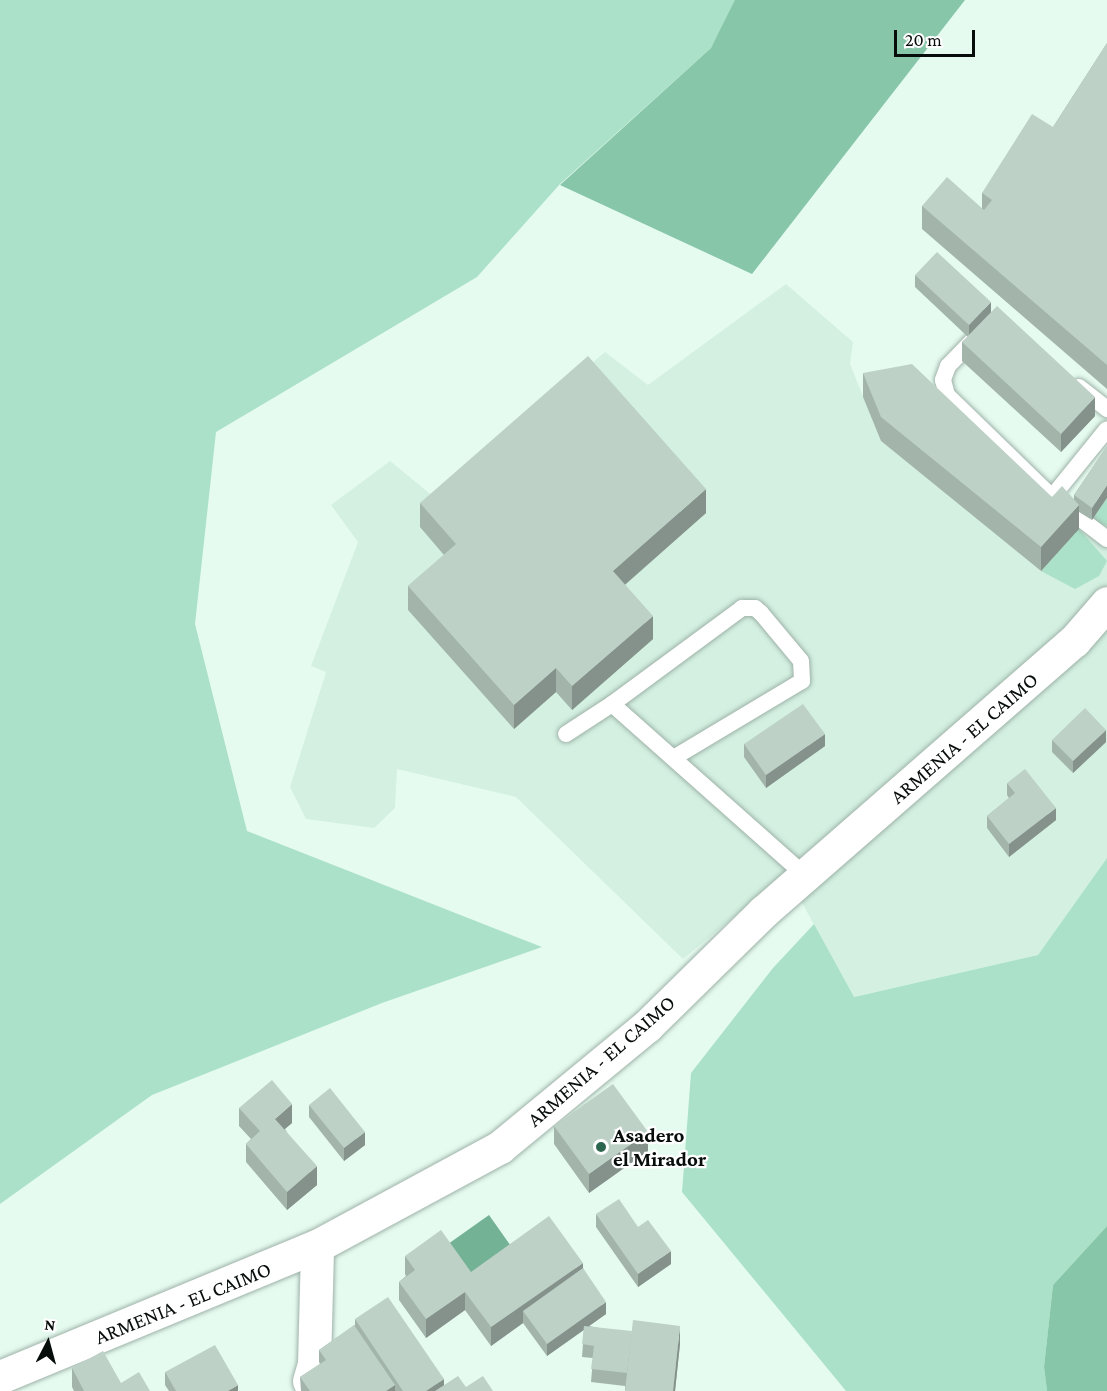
<!DOCTYPE html>
<style>
body{margin:0}
#map{position:relative;width:1107px;height:1391px;overflow:hidden;background:#e6fbf0;font-family:"Crimson Pro",serif}
div>[style]{position:absolute}
[style*='--x']{left:calc(var(--x)*1px);top:calc(var(--y)*1px);width:calc(var(--w)*1px);rotate:calc(var(--a)*1deg)}
.built>*{inset:0;background:#d3f0e1}
.green>*{inset:0;background:#abe1c8}
.forest>*{inset:0;background:#87c6a9}
.water>*{inset:0;background:#74b296}
.roads{filter:drop-shadow(0 0 2px #9eb2a8) drop-shadow(0 0 2px #9eb2a8)}
.lane>*{height:16px;margin:-8px;padding:0 8px;transform-origin:8px;border-radius:8px;background:#fff}
.street>*{height:33px;margin:-16.5px;padding:0 16.5px;transform-origin:16.5px;border-radius:16.5px;background:#fff}
.secondary>*{height:33px;margin:-16.5px;padding:0 16.5px;transform-origin:16.5px;border-radius:16.5px;background:#fff}
.wall>*{inset:0;background:#a3b4ab}
.shaded-wall>*{inset:0;background:#84928b}
.building>*{inset:0;background:#bdd1c7}
.dots>*{width:16px;height:16px;translate:-50% -50%;box-sizing:border-box;border:3px solid #fff;border-radius:50%}
span{translate:-50% -50%;white-space:nowrap;text-align:center;line-height:1.15;-webkit-text-stroke:4.5px #fff;paint-order:stroke}
.street-label{font-size:21px;color:#070d0a}
.poi-label{font-size:21px;color:#070d0a;font-weight:700}
.left{translate:0 -50%;text-align:left}
.north{position:absolute;left:18px;top:1313px;width:60px;height:60px;-webkit-text-stroke:4px #fff;paint-order:stroke;rotate:6deg;font-size:16px;font-weight:700;line-height:24px;text-align:center;color:#070d0a}
.north::after{content:'';display:block;margin:auto;width:21px;height:27px;background:#070d0a;clip-path:polygon(50% 0,100% 100%,50% 72%,0 100%)}
.scale{position:absolute;left:894px;top:30px;width:81px;height:27px;box-sizing:border-box;border:3px solid #070d0a;border-top:0;padding-left:8px;font-size:18px;line-height:21px;white-space:nowrap;color:#070d0a;-webkit-text-stroke:4px #fff;paint-order:stroke}
</style>
<div id="map">
<div class="built">
<i style="clip-path:polygon(786px 284px,853px 342px,850px 364px,881px 441px,1041px 571px,1092px 520px,1107px 498px,1107px 858px,1038px 955px,853px 997px,799px 897px,783px 876px,683px 959px,516px 797px,397px 769px,395px 808px,374px 828px,306px 819px,290px 787px,326px 672px,311px 666px,358px 542px,331px 505px,390px 461px,434px 497px,605px 352px,648px 385px)"></i>
</div>
<div class="green">
<i style="clip-path:polygon(0 0,738px 0,711px 48px,560px 184px,477px 277px,216px 432px,195px 624px,247px 831px,542px 947px,382px 1003px,152px 1095px,0 1204px)"></i>
<i style="clip-path:polygon(1107px 498px,1107px 526px,1092px 520px)"></i>
<i style="clip-path:polygon(1079px 529px,1107px 561px,1099px 576px,1075px 589px,1041px 571px)"></i>
<i style="clip-path:polygon(1107px 858px,1107px 1226px,1053px 1285px,1044px 1367px,1047px 1391px,846px 1391px,682px 1192px,691px 1073px,773px 968px,814px 924px,854px 997px,1038px 955px)"></i>
</div>
<div class="forest">
<i style="clip-path:polygon(735px 0,965px 0,752px 274px,560px 185px,711px 48px)"></i>
<i style="clip-path:polygon(1107px 1226px,1107px 1391px,1047px 1391px,1044px 1367px,1053px 1285px)"></i>
</div>
<div class="water">
<i style="clip-path:polygon(489px 1215px,518px 1256px,471px 1290px,441px 1249px)"></i>
</div>
<div class="roads">
<div class="lane">
<i style="--x:977;--y:336;--w:42;--a:134"></i>
<i style="--x:948;--y:366;--w:15;--a:110"></i>
<i style="--x:943;--y:380;--w:16;--a:75"></i>
<i style="--x:947;--y:395;--w:146;--a:44.2"></i>
<i style="--x:1052;--y:497;--w:69;--a:37.4"></i>
<i style="--x:1079;--y:387;--w:36;--a:38"></i>
<i style="--x:1052;--y:497;--w:87;--a:-51"></i>
<i style="--x:612;--y:704;--w:162;--a:-36.4"></i>
<i style="--x:742;--y:608;--w:13;--a:0"></i>
<i style="--x:755;--y:608;--w:8;--a:40"></i>
<i style="--x:761;--y:613;--w:62;--a:50.2"></i>
<i style="--x:801;--y:661;--w:20;--a:87"></i>
<i style="--x:802;--y:681;--w:148;--a:149.1"></i>
<i style="--x:566;--y:734;--w:55;--a:-33.1"></i>
<i style="--x:612;--y:704;--w:259;--a:41.6"></i>
</div>
<div class="street">
<i style="--x:309;--y:1381;--w:18;--a:-74"></i>
<i style="--x:314;--y:1364;--w:118;--a:-88.5"></i>
</div>
<div class="secondary">
<i style="--x:0;--y:1377;--w:343;--a:-22.5"></i>
<i style="--x:317;--y:1246;--w:208;--a:-28.4"></i>
<i style="--x:500;--y:1147;--w:190;--a:-39.5"></i>
<i style="--x:647;--y:1026;--w:163;--a:-44.5"></i>
<i style="--x:763;--y:912;--w:413;--a:-41.1"></i>
<i style="--x:1074;--y:641;--w:50;--a:-49"></i>
</div>
</div>
<div class="wall">
<i style="clip-path:polygon(1107px 43px,1107px 389px,922px 229px,922px 206px,982px 208px,982px 193px,1053px 127px)"></i>
<i style="clip-path:polygon(915px 275px,991px 312px,1095px 416px,1061px 452px,962px 361px,962px 342px,968px 337px,915px 287px)"></i>
<i style="clip-path:polygon(863px 373px,1052px 497px,1074px 499px,1074px 495px,1107px 446px,1092px 520px,1079px 512px,1079px 529px,1041px 571px,881px 441px,863px 397px)"></i>
<i style="clip-path:polygon(420px 503px,706px 513px,625px 585px,653px 639px,572px 710px,556px 692px,514px 729px,408px 610px,408px 586px,444px 555px,420px 527px)"></i>
<i style="clip-path:polygon(1052px 740px,1106px 742px,1073px 773px,1052px 752px)"></i>
<i style="clip-path:polygon(744px 744px,825px 746px,766px 788px,744px 757px)"></i>
<i style="clip-path:polygon(1007px 783px,1056px 820px,1009px 857px,987px 828px,987px 816px,1009px 798px,1007px 795px)"></i>
<i style="clip-path:polygon(309px 1105px,365px 1145px,344px 1161px,309px 1117px)"></i>
<i style="clip-path:polygon(239px 1108px,292px 1123px,285px 1129px,317px 1185px,287px 1210px,246px 1162px,246px 1144px,251px 1139px,239px 1126px)"></i>
<i style="clip-path:polygon(554px 1126px,648px 1151px,589px 1193px,554px 1144px)"></i>
<i style="clip-path:polygon(596px 1214px,671px 1264px,638px 1287px,596px 1227px)"></i>
<i style="clip-path:polygon(405px 1256px,471px 1272px,583px 1268px,606px 1314px,589px 1326px,680px 1344px,675px 1391px,625px 1391px,625px 1386px,591px 1382px,593px 1358px,582px 1357px,584px 1330px,547px 1356px,523px 1323px,491px 1346px,465px 1310px,426px 1338px,399px 1300px,399px 1282px,406px 1276px,405px 1274px)"></i>
<i style="clip-path:polygon(355px 1319px,444px 1385px,493px 1391px,301px 1391px,300px 1377px,320px 1364px,319px 1362px,319px 1350px,355px 1325px)"></i>
<i style="clip-path:polygon(72px 1368px,121px 1383px,150px 1391px,74px 1391px,72px 1387px)"></i>
<i style="clip-path:polygon(165px 1372px,238px 1391px,169px 1391px,165px 1385px)"></i>
</div>
<div class="shaded-wall">
<i style="clip-path:polygon(991px 302px,991px 315px,969px 338px,969px 325px)"></i>
<i style="clip-path:polygon(1095px 397px,1095px 416px,1061px 452px,1061px 434px)"></i>
<i style="clip-path:polygon(1107px 485px,1107px 498px,1092px 520px,1092px 508px)"></i>
<i style="clip-path:polygon(706px 489px,706px 513px,613px 595px,613px 571px)"></i>
<i style="clip-path:polygon(1079px 505px,1079px 529px,1041px 571px,1041px 547px)"></i>
<i style="clip-path:polygon(653px 616px,653px 639px,572px 710px,572px 686px)"></i>
<i style="clip-path:polygon(556px 668px,556px 692px,514px 729px,514px 705px)"></i>
<i style="clip-path:polygon(1106px 730px,1106px 742px,1073px 773px,1073px 761px)"></i>
<i style="clip-path:polygon(825px 734px,825px 746px,766px 788px,766px 775px)"></i>
<i style="clip-path:polygon(1056px 808px,1056px 820px,1009px 857px,1009px 844px)"></i>
<i style="clip-path:polygon(292px 1104px,292px 1123px,275px 1137px,275px 1119px)"></i>
<i style="clip-path:polygon(365px 1132px,365px 1145px,344px 1161px,344px 1148px)"></i>
<i style="clip-path:polygon(648px 1132px,648px 1151px,589px 1193px,589px 1174px)"></i>
<i style="clip-path:polygon(317px 1166px,317px 1185px,287px 1210px,287px 1192px)"></i>
<i style="clip-path:polygon(671px 1251px,671px 1264px,638px 1287px,638px 1274px)"></i>
<i style="clip-path:polygon(583px 1263px,583px 1281px,523px 1311px,523px 1323px,491px 1346px,491px 1327px)"></i>
<i style="clip-path:polygon(465px 1292px,465px 1310px,426px 1338px,426px 1319px)"></i>
<i style="clip-path:polygon(606px 1302px,606px 1314px,547px 1356px,547px 1344px)"></i>
<i style="clip-path:polygon(680px 1326px,680px 1344px,675px 1391px,673px 1391px)"></i>
<i style="clip-path:polygon(444px 1379px,444px 1391px,426px 1391px)"></i>
<i style="clip-path:polygon(238px 1385px,238px 1391px,228px 1391px)"></i>
<i style="clip-path:polygon(395px 1385px,395px 1391px,386px 1391px)"></i>
</div>
<div class="building">
<i style="clip-path:polygon(1107px 43px,1107px 365px,922px 206px,947px 177px,984px 210px,992px 200px,982px 193px,1032px 114px,1053px 127px)"></i>
<i style="clip-path:polygon(937px 252px,991px 302px,969px 325px,915px 275px)"></i>
<i style="clip-path:polygon(997px 306px,1095px 397px,1061px 434px,962px 342px)"></i>
<i style="clip-path:polygon(588px 356px,706px 489px,613px 571px,653px 616px,572px 686px,556px 668px,514px 705px,408px 586px,456px 544px,420px 503px)"></i>
<i style="clip-path:polygon(912px 364px,1052px 497px,1062px 486px,1079px 505px,1041px 547px,881px 417px,863px 373px)"></i>
<i style="clip-path:polygon(1107px 446px,1107px 485px,1092px 508px,1074px 495px)"></i>
<i style="clip-path:polygon(803px 704px,825px 734px,766px 775px,744px 744px)"></i>
<i style="clip-path:polygon(1085px 708px,1106px 730px,1073px 761px,1052px 740px)"></i>
<i style="clip-path:polygon(1025px 769px,1056px 808px,1009px 844px,987px 816px,1015px 793px,1007px 783px)"></i>
<i style="clip-path:polygon(272px 1080px,292px 1104px,275px 1119px,317px 1166px,287px 1192px,246px 1144px,260px 1131px,239px 1108px)"></i>
<i style="clip-path:polygon(613px 1084px,648px 1132px,589px 1174px,554px 1126px)"></i>
<i style="clip-path:polygon(330px 1088px,365px 1132px,344px 1148px,309px 1105px)"></i>
<i style="clip-path:polygon(619px 1199px,638px 1227px,648px 1220px,671px 1251px,638px 1274px,596px 1214px)"></i>
<i style="clip-path:polygon(549px 1216px,583px 1263px,491px 1327px,465px 1292px,426px 1319px,399px 1282px,415px 1270px,405px 1256px,441px 1230px,471px 1272px)"></i>
<i style="clip-path:polygon(583px 1268px,606px 1302px,547px 1344px,523px 1311px)"></i>
<i style="clip-path:polygon(388px 1297px,444px 1379px,426px 1391px,403px 1391px,355px 1319px)"></i>
<i style="clip-path:polygon(633px 1320px,680px 1326px,673px 1391px,625px 1391px)"></i>
<i style="clip-path:polygon(354px 1325px,395px 1385px,386px 1391px,310px 1391px,300px 1377px,326px 1360px,319px 1350px)"></i>
<i style="clip-path:polygon(584px 1326px,632px 1331px,627px 1373px,591px 1369px,594px 1346px,582px 1344px)"></i>
<i style="clip-path:polygon(215px 1345px,238px 1385px,228px 1391px,176px 1391px,165px 1372px)"></i>
<i style="clip-path:polygon(103px 1351px,121px 1383px,139px 1372px,150px 1391px,84px 1391px,72px 1368px)"></i>
<i style="clip-path:polygon(458px 1376px,466px 1387px,483px 1376px,493px 1391px,435px 1391px)"></i>
</div>
<div class="dots">
<i style="left:601px;top:1147px;background:#2d664f"></i>
</div>
<div class="street-label">
<span style="left:964px;top:738px;rotate:-41deg">ARMENIA - EL CAIMO</span>
<span style="left:601px;top:1061px;rotate:-41deg">ARMENIA - EL CAIMO</span>
<span style="left:183px;top:1303px;rotate:-22deg">ARMENIA - EL CAIMO</span>
</div>
<div class="poi-label">
<span class="left" style="left:613px;top:1147px">Asadero<br>el Mirador</span>
</div>
<div class="north">N</div>
<div class="scale">20 m</div>
</div>
